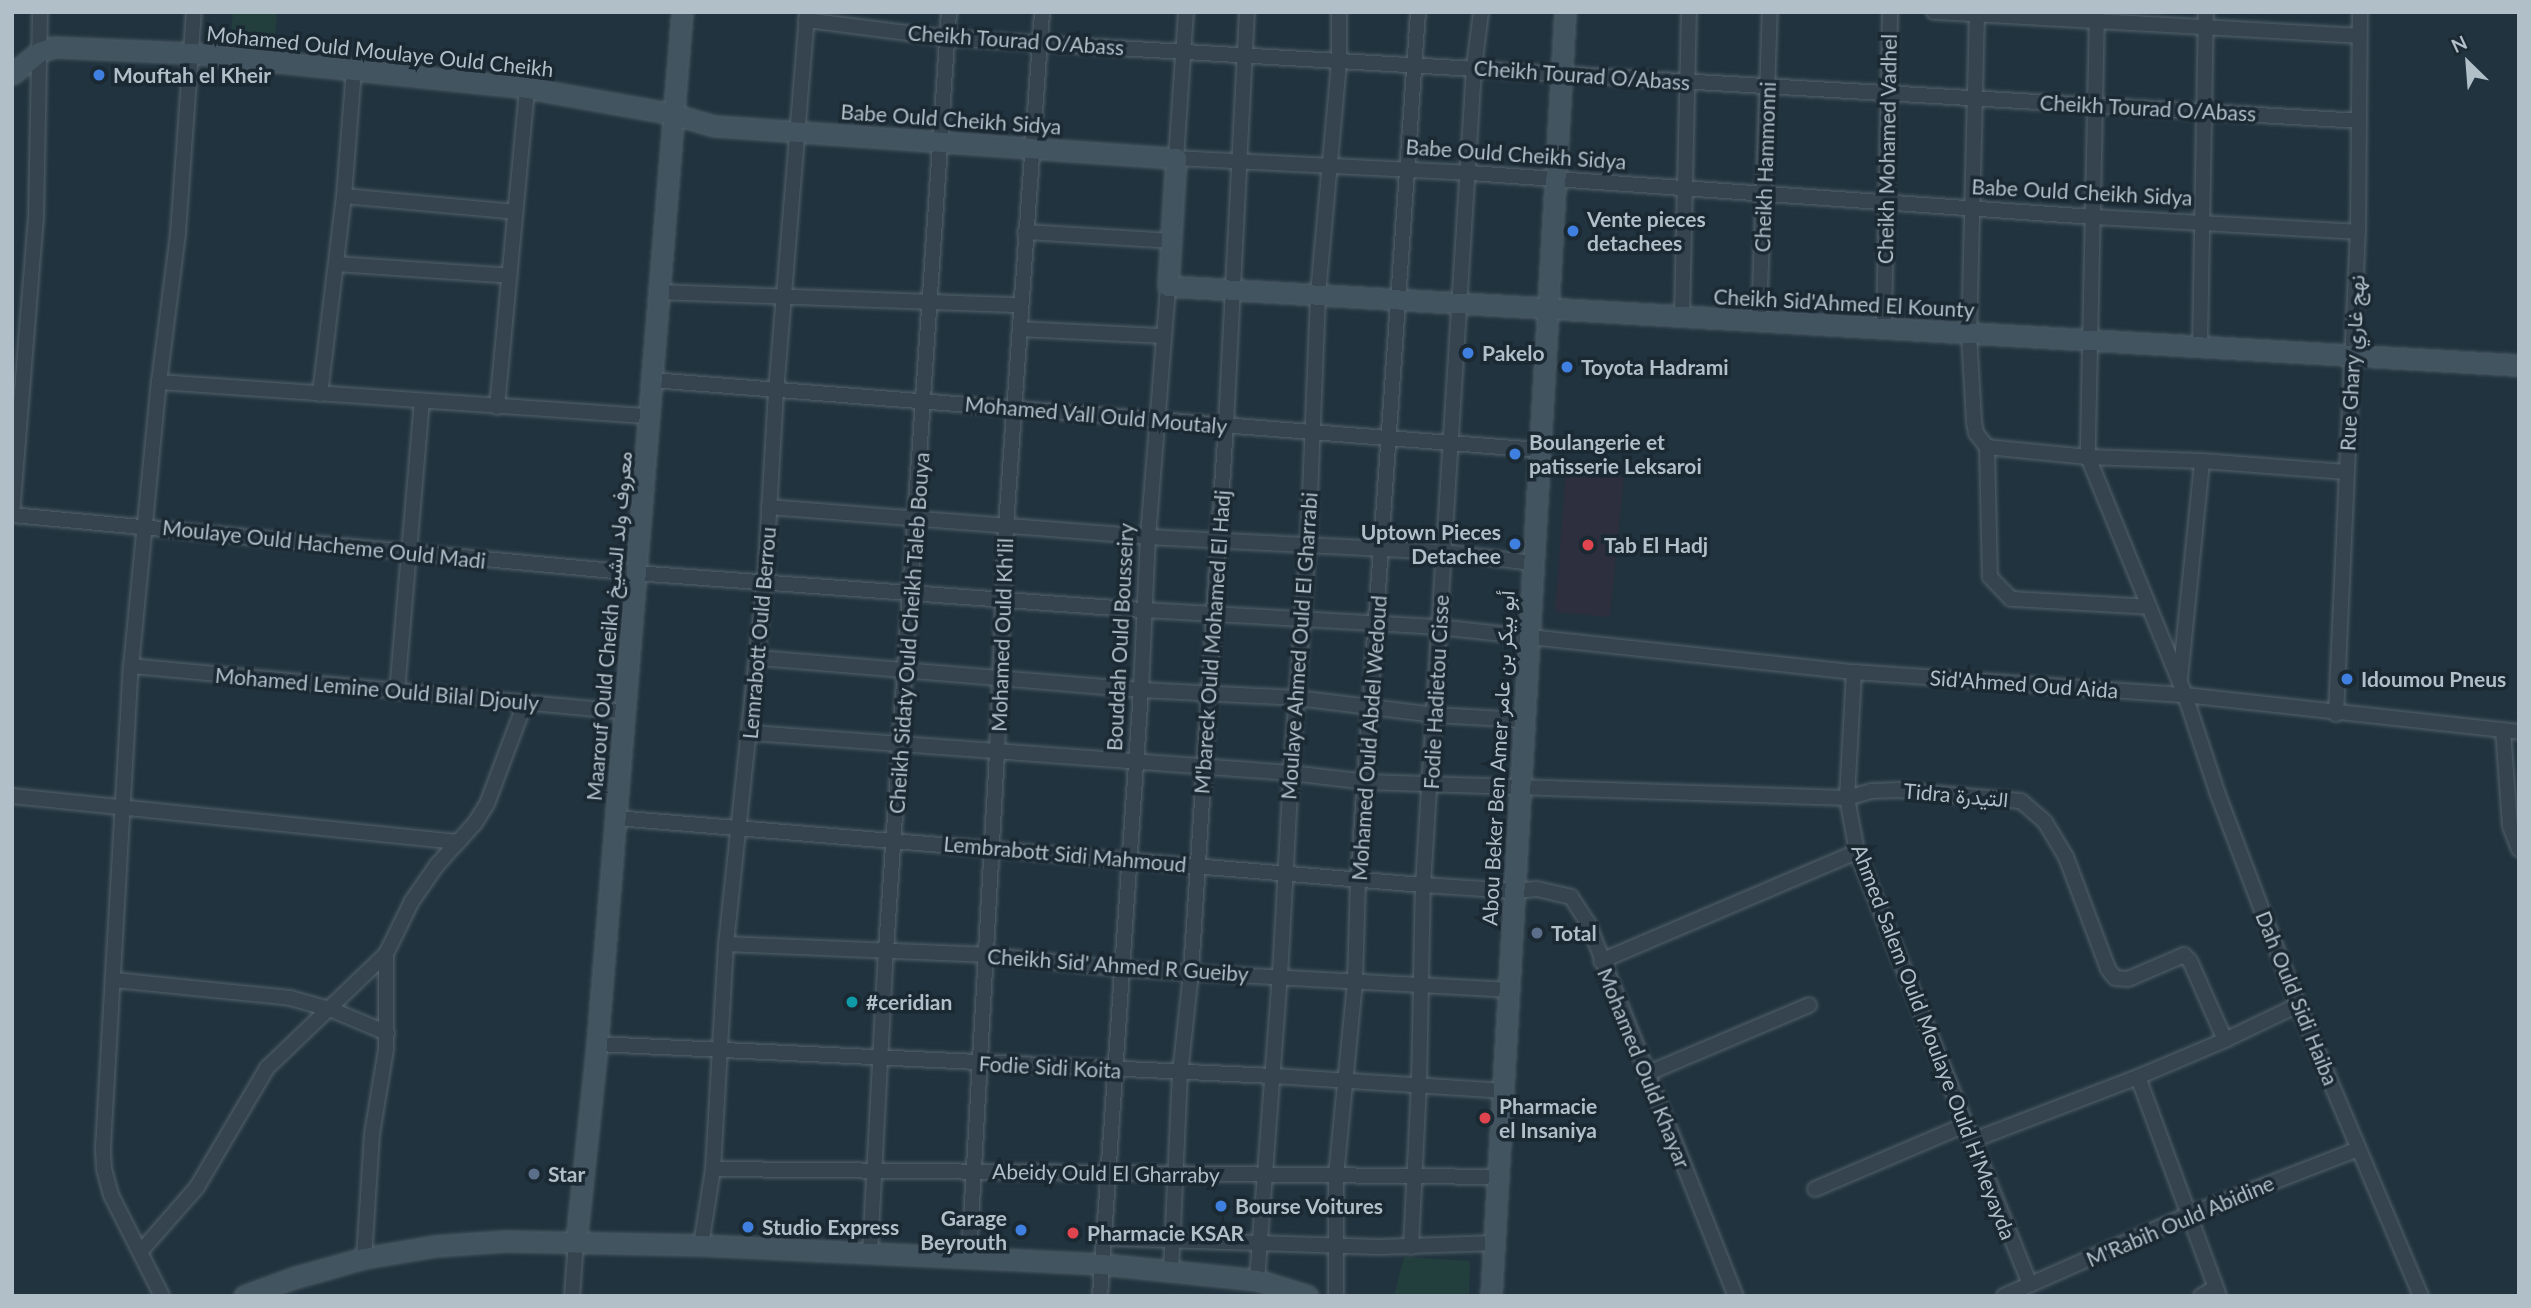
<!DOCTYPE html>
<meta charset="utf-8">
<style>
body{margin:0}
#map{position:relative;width:2531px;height:1308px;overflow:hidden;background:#21333e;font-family:Lato,Vazirmatn,sans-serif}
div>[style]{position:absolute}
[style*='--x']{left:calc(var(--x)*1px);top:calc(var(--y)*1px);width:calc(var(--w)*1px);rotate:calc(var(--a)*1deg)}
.medical>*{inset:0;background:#2e2f3e}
.green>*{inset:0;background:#233f3d}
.roads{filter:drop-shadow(0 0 2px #53626c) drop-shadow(0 0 2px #53626c)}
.street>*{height:14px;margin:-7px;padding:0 7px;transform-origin:7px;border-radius:7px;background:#35444e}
.secondary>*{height:19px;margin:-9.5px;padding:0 9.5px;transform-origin:9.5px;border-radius:9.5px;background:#435461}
.dots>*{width:19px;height:19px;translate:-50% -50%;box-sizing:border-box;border:4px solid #1b2933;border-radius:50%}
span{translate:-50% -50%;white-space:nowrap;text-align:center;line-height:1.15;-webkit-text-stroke:7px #1b2933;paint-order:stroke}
.street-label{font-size:21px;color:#b1bfc9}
.poi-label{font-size:21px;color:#b1bfc9;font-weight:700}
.left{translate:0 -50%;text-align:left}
.right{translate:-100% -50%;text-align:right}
.frame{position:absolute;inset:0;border:14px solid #b1bfc9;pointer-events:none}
.north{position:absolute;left:2433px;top:28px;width:70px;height:70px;-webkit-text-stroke:5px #1b2933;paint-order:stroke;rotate:335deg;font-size:19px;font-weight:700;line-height:28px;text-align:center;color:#b1bfc9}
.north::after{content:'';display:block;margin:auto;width:24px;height:32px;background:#b1bfc9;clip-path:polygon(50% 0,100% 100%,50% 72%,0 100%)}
</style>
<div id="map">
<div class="medical">
<i style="clip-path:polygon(1566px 471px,1624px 477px,1610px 617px,1555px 612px)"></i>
</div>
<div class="green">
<i style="clip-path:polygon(233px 12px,277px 12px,274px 47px,230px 44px)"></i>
<i style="clip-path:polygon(1404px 1257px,1470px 1261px,1469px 1296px,1394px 1296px)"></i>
</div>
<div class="roads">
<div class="street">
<i style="--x:1186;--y:12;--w:146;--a:93.9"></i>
<i style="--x:1176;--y:158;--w:294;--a:2.9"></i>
<i style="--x:1470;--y:173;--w:625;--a:4.04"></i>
<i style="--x:2093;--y:217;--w:265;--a:3.2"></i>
<i style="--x:1934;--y:12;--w:426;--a:3.2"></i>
<i style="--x:1977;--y:12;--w:322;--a:91.4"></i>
<i style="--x:1969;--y:334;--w:88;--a:86.7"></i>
<i style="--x:1974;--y:422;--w:11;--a:80"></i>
<i style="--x:1976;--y:433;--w:18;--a:52"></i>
<i style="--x:2097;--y:12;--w:445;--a:91.2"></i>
<i style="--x:2088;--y:457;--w:257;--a:67.8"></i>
<i style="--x:2185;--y:695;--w:102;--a:71.7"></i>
<i style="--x:2217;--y:792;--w:228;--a:69.2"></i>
<i style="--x:2298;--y:1005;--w:316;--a:67.1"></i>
<i style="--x:806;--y:20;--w:142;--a:7.3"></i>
<i style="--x:947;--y:38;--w:1414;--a:3.36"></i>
<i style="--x:344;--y:196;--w:172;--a:5.3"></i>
<i style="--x:1025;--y:232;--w:146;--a:3.5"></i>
<i style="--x:336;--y:264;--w:174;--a:3.9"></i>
<i style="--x:659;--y:292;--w:361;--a:2.1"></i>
<i style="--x:1682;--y:317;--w:305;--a:-88.7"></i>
<i style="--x:1759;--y:321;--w:309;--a:-88"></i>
<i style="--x:1884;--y:328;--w:316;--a:-88.9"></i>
<i style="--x:1020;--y:329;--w:144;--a:2.8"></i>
<i style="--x:2200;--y:347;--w:335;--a:-89"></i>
<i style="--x:652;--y:380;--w:890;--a:4.51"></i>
<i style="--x:159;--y:382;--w:491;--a:4"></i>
<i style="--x:320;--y:394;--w:199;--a:-83.1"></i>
<i style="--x:344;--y:196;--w:126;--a:-85.5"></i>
<i style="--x:497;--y:407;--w:320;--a:-84.6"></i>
<i style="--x:1987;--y:447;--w:101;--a:5.7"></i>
<i style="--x:2088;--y:457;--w:114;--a:2"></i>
<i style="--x:2202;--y:461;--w:144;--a:4.4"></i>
<i style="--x:1987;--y:447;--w:130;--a:88.7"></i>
<i style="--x:1990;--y:577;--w:30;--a:46"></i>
<i style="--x:2011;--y:599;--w:138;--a:3.3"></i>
<i style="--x:769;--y:507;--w:380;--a:4.5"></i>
<i style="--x:1148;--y:537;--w:296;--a:2.9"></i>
<i style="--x:1444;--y:552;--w:89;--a:7.1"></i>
<i style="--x:12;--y:515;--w:626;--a:5.32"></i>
<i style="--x:635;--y:573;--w:509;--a:4.17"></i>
<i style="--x:1143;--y:610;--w:295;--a:3.3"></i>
<i style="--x:1438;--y:627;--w:418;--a:6.2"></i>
<i style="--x:1854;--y:672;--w:332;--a:4"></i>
<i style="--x:2185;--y:695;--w:336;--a:6.3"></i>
<i style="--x:12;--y:515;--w:297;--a:-85.4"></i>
<i style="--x:36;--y:219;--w:207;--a:-88.9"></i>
<i style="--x:759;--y:658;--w:383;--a:4.8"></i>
<i style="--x:1141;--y:690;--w:156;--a:2.9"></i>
<i style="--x:1297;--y:698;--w:139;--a:7"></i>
<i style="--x:1435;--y:715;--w:87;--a:3.3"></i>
<i style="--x:131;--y:666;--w:495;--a:5.3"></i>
<i style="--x:1854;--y:672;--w:126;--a:93.2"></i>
<i style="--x:1847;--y:798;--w:55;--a:79.5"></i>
<i style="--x:1857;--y:852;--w:465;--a:68.2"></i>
<i style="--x:2180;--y:679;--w:219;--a:-84.2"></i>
<i style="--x:397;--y:692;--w:291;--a:-85.1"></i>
<i style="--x:2336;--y:714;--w:483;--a:-87.4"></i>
<i style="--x:2358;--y:232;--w:220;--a:-89.5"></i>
<i style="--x:2503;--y:730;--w:96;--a:85.8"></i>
<i style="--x:2510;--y:826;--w:25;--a:69"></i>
<i style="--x:752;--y:733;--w:540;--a:4.24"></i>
<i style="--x:1291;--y:773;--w:76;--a:6.8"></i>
<i style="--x:1366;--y:782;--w:481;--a:1.9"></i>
<i style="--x:1847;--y:798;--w:25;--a:-16"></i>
<i style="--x:1871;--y:791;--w:28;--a:-2"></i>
<i style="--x:1899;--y:790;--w:122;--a:5.2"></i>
<i style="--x:2021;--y:801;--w:32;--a:41"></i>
<i style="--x:2045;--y:822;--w:41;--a:59"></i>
<i style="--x:2066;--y:857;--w:120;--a:69.4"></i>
<i style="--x:2108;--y:969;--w:11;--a:52"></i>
<i style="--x:2115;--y:978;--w:13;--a:4"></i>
<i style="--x:2128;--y:979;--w:61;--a:-23.2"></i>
<i style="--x:2184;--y:955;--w:8;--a:45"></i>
<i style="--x:2190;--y:961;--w:86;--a:66.1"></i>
<i style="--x:12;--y:796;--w:448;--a:5.9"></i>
<i style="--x:458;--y:842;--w:25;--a:-48"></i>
<i style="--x:475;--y:823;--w:22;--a:-58"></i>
<i style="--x:487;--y:804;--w:108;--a:-69.4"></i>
<i style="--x:616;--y:818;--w:810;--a:4.75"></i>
<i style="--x:1423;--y:885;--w:91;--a:3.8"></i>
<i style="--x:1514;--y:891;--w:23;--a:-5"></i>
<i style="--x:1537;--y:889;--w:35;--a:13"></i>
<i style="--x:1571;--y:897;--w:31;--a:57"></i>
<i style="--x:1588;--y:923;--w:401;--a:68.4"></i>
<i style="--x:726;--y:944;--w:259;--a:2.4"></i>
<i style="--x:985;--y:955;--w:139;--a:5.8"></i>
<i style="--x:1123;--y:969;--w:387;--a:3.1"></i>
<i style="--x:1601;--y:961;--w:278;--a:-23.1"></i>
<i style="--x:114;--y:980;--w:177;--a:5.8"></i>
<i style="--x:290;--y:998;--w:41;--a:15.4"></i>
<i style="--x:330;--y:1009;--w:62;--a:22.8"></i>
<i style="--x:597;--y:1044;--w:677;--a:2.71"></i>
<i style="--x:1273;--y:1076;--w:230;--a:3.7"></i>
<i style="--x:1646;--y:1074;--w:177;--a:-22.9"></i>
<i style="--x:2138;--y:1077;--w:233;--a:69.7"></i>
<i style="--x:1971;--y:1141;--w:179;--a:-21"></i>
<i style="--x:2138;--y:1077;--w:95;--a:-23"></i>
<i style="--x:2225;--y:1040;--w:81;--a:-25.6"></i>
<i style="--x:713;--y:1169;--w:786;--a:0.58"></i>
<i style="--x:1815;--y:1189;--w:163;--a:-23.1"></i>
<i style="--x:1104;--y:1238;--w:275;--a:1.9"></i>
<i style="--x:1379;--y:1247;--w:117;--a:-2"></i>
<i style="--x:701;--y:1245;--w:77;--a:-81"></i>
<i style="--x:713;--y:1169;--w:225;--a:-86.7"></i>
<i style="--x:726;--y:944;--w:364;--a:-83.9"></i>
<i style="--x:765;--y:582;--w:190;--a:-86.7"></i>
<i style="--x:776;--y:392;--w:379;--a:-85.3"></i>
<i style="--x:1411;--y:1247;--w:161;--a:-87.2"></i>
<i style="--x:1419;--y:1086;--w:201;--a:-88.9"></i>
<i style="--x:1423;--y:885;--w:820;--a:-86.43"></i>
<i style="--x:1474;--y:67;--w:55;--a:-82.7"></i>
<i style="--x:141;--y:1251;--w:85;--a:-48.8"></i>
<i style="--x:197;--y:1187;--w:138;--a:-59.5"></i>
<i style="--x:267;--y:1068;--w:165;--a:-43.8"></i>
<i style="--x:386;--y:954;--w:59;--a:-63.9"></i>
<i style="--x:412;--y:901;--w:44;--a:-55.2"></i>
<i style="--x:437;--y:865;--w:31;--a:-48"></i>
<i style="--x:870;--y:1253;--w:303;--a:-87"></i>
<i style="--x:886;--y:950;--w:940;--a:-86.16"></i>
<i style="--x:364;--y:1258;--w:124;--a:-86.3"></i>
<i style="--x:372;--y:1134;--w:86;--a:-80.6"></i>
<i style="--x:386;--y:1049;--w:95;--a:-90"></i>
<i style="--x:969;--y:1258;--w:507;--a:-86.83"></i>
<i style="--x:997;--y:752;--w:226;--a:-87.7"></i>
<i style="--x:1006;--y:526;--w:515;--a:-85.99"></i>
<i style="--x:1171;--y:1271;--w:197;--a:-87.4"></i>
<i style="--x:1180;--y:1074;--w:102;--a:-83.8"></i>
<i style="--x:1191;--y:973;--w:549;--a:-86.35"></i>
<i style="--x:1226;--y:425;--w:414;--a:-87.1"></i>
<i style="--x:1257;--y:1280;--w:305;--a:-85.7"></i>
<i style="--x:1280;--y:976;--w:203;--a:-86.9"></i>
<i style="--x:1291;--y:773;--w:229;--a:-85.7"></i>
<i style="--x:1308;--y:545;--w:251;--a:-87.7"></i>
<i style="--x:1318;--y:294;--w:234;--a:-84.8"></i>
<i style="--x:1339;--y:61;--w:49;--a:-90"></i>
<i style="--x:162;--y:1296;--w:113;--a:-116.8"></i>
<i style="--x:111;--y:1195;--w:27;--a:-105"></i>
<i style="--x:104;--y:1169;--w:22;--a:-93"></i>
<i style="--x:103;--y:1147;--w:482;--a:-86.7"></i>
<i style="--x:131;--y:666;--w:285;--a:-84.4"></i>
<i style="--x:159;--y:382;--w:150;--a:-82.7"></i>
<i style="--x:178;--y:233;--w:222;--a:-85.9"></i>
<i style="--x:572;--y:1296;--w:54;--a:-85.8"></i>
<i style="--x:1100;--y:1296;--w:607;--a:-86.13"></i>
<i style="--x:1141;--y:690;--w:153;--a:-87.4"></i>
<i style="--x:1148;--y:537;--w:252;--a:-85.4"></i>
<i style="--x:1336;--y:1296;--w:120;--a:-90"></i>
<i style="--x:1336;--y:1176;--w:196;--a:-84.4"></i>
<i style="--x:1355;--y:981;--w:102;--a:-88.3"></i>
<i style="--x:1358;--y:879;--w:869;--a:-86.04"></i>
<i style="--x:2004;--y:1296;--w:201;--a:-23.8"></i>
<i style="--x:2188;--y:1215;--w:182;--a:-21.2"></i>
<i style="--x:2201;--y:1296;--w:16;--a:-30"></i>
</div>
<div class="secondary">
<i style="--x:12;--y:74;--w:35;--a:-39"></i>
<i style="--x:39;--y:52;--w:16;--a:-18"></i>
<i style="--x:54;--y:47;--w:137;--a:2.5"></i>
<i style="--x:191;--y:53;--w:338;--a:5.9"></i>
<i style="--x:527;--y:88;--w:148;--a:10.1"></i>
<i style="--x:673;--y:114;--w:43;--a:16.3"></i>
<i style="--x:714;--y:126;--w:463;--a:4"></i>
<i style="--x:1176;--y:158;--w:128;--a:93.6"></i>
<i style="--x:1168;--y:286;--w:1353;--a:3.35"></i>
<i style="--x:576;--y:1242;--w:199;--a:-83.9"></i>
<i style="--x:597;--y:1044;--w:1035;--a:-85.29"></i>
<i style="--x:244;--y:1296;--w:52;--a:-20.2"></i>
<i style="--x:293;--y:1278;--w:74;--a:-15.7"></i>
<i style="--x:364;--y:1258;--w:71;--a:-9.7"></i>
<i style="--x:434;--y:1246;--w:72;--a:-4"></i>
<i style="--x:506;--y:1241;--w:195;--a:1.2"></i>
<i style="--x:701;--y:1245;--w:401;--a:2.7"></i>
<i style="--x:1102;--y:1264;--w:156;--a:5.9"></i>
<i style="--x:1257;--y:1280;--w:53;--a:17.4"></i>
<i style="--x:1491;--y:1296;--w:1286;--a:-86.7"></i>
</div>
</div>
<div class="dots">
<i style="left:99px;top:75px;background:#3f7fe0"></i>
<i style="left:1573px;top:231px;background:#3f7fe0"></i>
<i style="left:1468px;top:353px;background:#3f7fe0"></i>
<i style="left:1567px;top:367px;background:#3f7fe0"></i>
<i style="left:1515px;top:454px;background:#3f7fe0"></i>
<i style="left:1515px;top:544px;background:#3f7fe0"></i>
<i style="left:1588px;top:545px;background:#e0444e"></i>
<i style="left:2347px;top:679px;background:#3f7fe0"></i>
<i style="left:1537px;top:933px;background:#5c6f8a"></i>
<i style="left:852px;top:1002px;background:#0f9aa8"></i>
<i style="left:1485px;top:1118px;background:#e0444e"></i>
<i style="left:534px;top:1174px;background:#5c6f8a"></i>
<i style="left:1221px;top:1206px;background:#3f7fe0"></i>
<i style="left:748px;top:1227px;background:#3f7fe0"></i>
<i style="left:1021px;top:1230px;background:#3f7fe0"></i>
<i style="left:1073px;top:1233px;background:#e0444e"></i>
</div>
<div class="street-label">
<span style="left:1016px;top:40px;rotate:4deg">Cheikh Tourad O/Abass</span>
<span style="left:380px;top:51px;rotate:6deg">Mohamed Ould Moulaye Ould Cheikh</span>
<span style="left:1582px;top:75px;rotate:4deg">Cheikh Tourad O/Abass</span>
<span style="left:2148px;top:108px;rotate:3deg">Cheikh Tourad O/Abass</span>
<span style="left:951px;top:119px;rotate:4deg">Babe Ould Cheikh Sidya</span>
<span style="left:1887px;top:149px;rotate:-89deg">Cheikh Mohamed Vadhel</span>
<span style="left:1516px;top:154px;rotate:4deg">Babe Ould Cheikh Sidya</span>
<span style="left:1765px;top:167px;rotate:-88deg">Cheikh Hammonni</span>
<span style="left:2082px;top:192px;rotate:3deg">Babe Ould Cheikh Sidya</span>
<span style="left:1844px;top:303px;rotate:3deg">Cheikh Sid'Ahmed El Kounty</span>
<span style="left:2352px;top:363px;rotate:-87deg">Rue Ghary نهج غاري</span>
<span style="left:1096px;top:415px;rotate:5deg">Mohamed Vall Ould Moutaly</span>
<span style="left:324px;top:544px;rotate:6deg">Moulaye Ould Hacheme Ould Madi</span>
<span style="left:609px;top:626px;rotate:-85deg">Maarouf Ould Cheikh معروف ولد الشيخ</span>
<span style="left:759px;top:633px;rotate:-85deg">Lemrabott Ould Berrou</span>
<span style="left:909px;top:633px;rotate:-86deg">Cheikh Sidaty Ould Cheikh Taleb Bouya</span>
<span style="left:1002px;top:635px;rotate:-88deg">Mohamed Ould Kh'lil</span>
<span style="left:1120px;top:637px;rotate:-87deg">Bouddah Ould Bousseiry</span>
<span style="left:1212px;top:642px;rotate:-86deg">M'bareck Ould Mohamed El Hadj</span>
<span style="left:1299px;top:646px;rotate:-86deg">Moulaye Ahmed Ould El Gharrabi</span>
<span style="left:2024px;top:684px;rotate:4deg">Sid'Ahmed Oud Aida</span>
<span style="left:377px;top:689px;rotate:5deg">Mohamed Lemine Ould Bilal Djouly</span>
<span style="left:1436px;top:692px;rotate:-87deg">Fodie Hadietou Cisse</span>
<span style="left:1369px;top:738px;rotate:-86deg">Mohamed Ould Abdel Wedoud</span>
<span style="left:1498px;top:758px;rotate:-87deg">Abou Beker Ben Amer أبو بيكر بن عامر</span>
<span style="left:1956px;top:795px;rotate:5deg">Tidra التيدرة</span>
<span style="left:1065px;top:854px;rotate:5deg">Lembrabott Sidi Mahmoud</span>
<span style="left:1118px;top:965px;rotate:4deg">Cheikh Sid' Ahmed R Gueiby</span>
<span style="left:2297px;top:998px;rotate:68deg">Dah Ould Sidi Haiba</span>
<span style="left:1934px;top:1042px;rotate:69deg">Ahmed Salem Ould Moulaye Ould H'Meyayda</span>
<span style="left:1050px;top:1067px;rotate:3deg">Fodie Sidi Koita</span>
<span style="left:1644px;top:1068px;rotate:68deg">Mohamed Ould Khayar</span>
<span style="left:1106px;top:1173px;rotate:1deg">Abeidy Ould El Gharraby</span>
<span style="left:2180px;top:1221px;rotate:-23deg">M'Rabih Ould Abidine</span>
</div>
<div class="poi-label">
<span class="left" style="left:113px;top:75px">Mouftah el Kheir</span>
<span class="left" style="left:1587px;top:231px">Vente pieces<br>detachees</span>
<span class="left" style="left:1482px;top:353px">Pakelo</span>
<span class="left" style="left:1581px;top:367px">Toyota Hadrami</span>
<span class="left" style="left:1529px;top:454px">Boulangerie et<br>patisserie Leksaroi</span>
<span class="right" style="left:1501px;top:544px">Uptown Pieces<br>Detachee</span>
<span class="left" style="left:1604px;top:545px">Tab El Hadj</span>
<span class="left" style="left:2361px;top:679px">Idoumou Pneus</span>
<span class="left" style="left:1551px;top:933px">Total</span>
<span class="left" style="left:866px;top:1002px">#ceridian</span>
<span class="left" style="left:1499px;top:1118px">Pharmacie<br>el Insaniya</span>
<span class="left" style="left:548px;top:1174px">Star</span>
<span class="left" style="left:1235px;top:1206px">Bourse Voitures</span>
<span class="right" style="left:1007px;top:1230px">Garage<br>Beyrouth</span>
<span class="left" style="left:762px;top:1227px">Studio Express</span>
<span class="left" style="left:1087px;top:1233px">Pharmacie KSAR</span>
</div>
<div class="frame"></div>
<div class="north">N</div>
</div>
